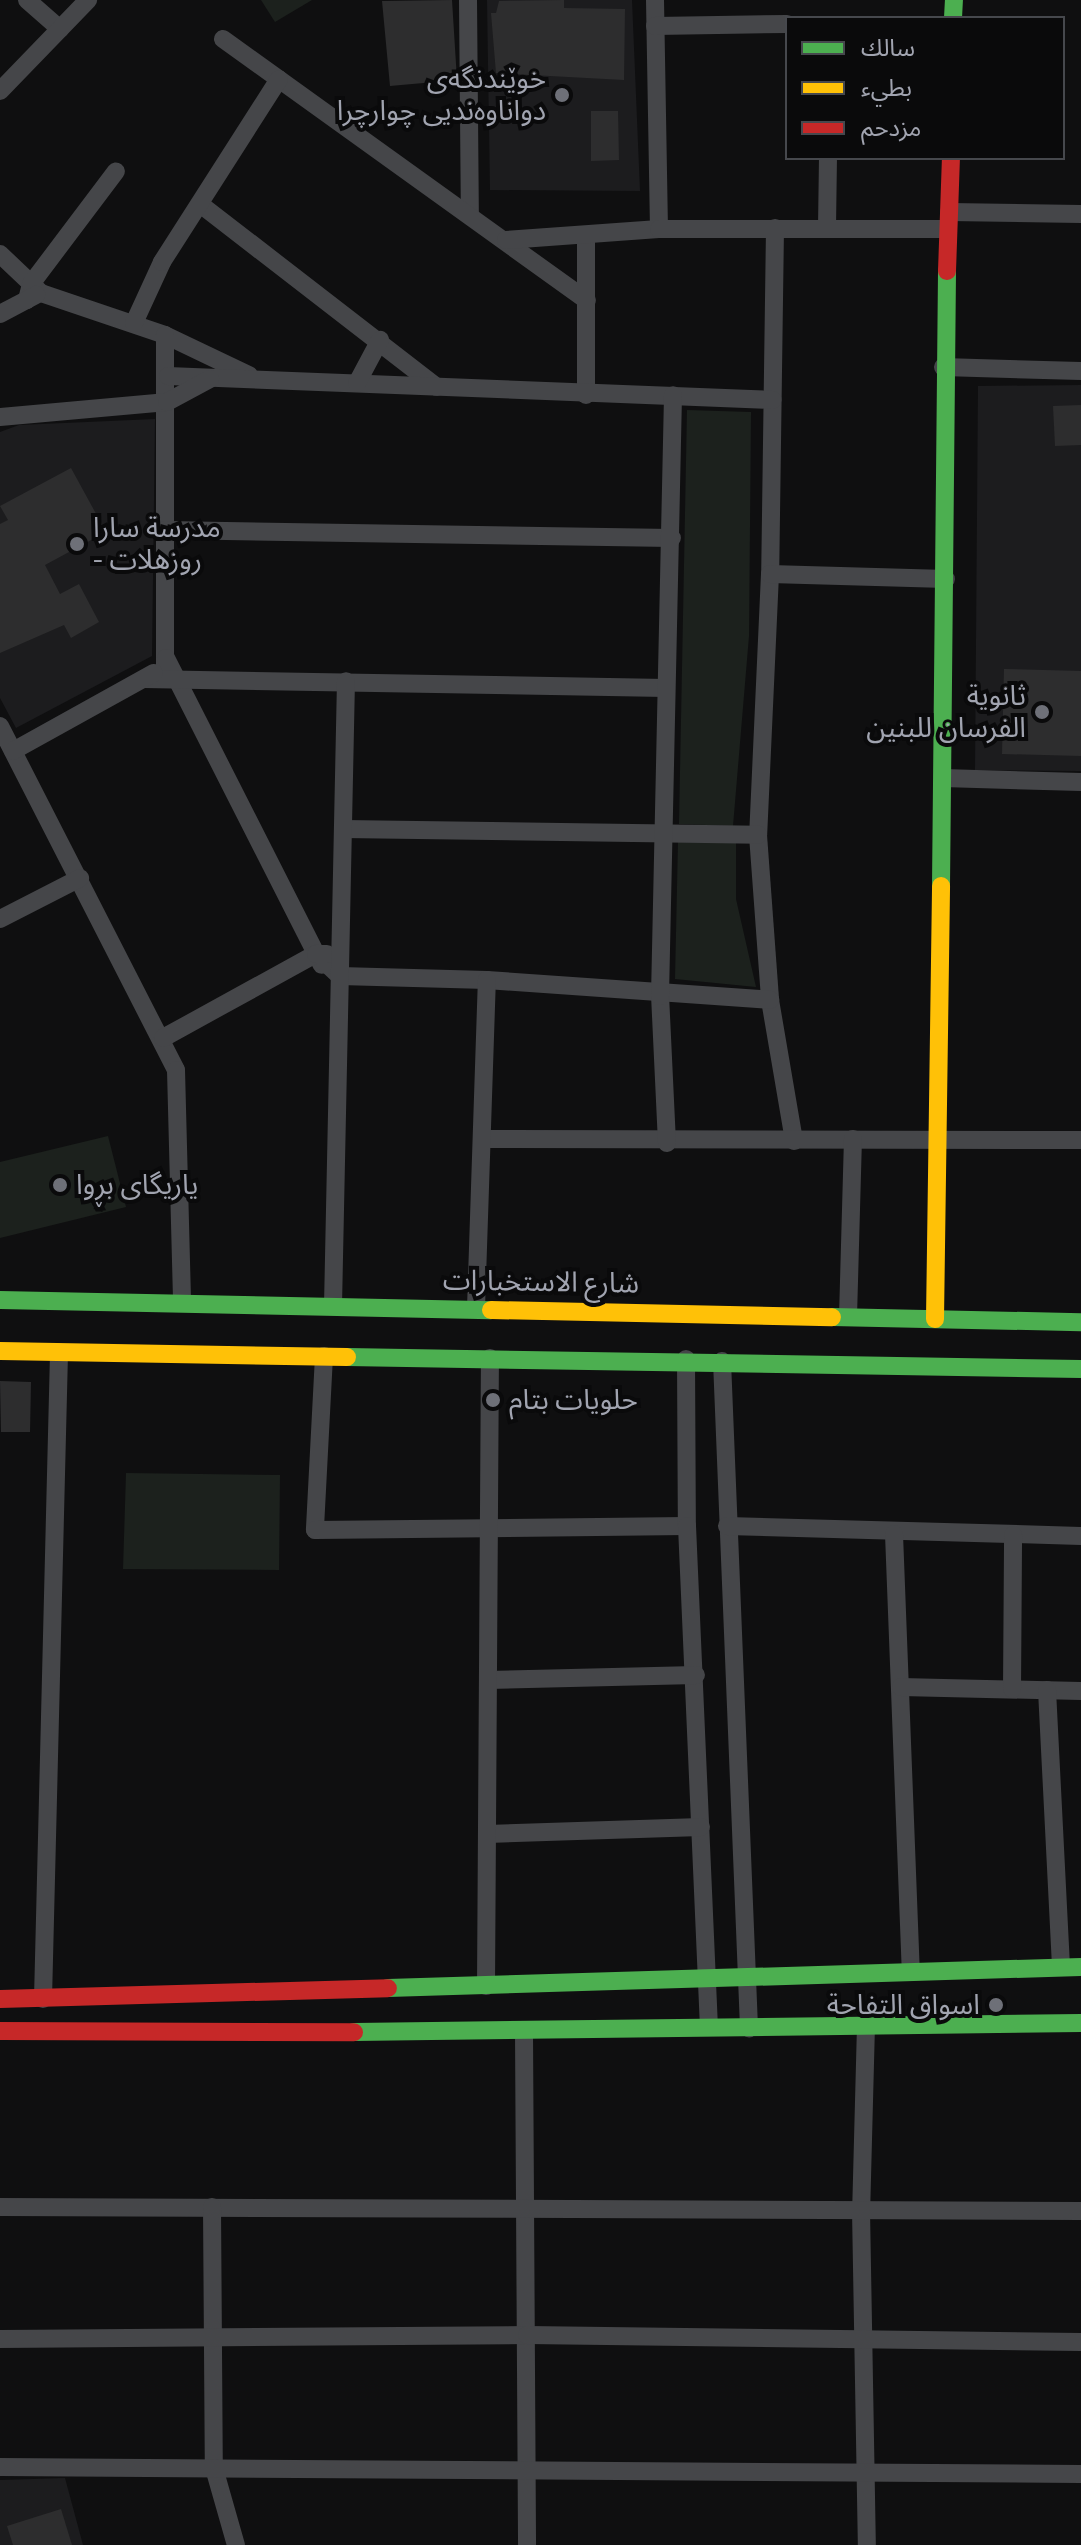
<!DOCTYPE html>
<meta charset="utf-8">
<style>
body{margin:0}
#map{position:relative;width:1081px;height:2545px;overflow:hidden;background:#0f0f10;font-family:Karla,"Noto Sans Arabic",sans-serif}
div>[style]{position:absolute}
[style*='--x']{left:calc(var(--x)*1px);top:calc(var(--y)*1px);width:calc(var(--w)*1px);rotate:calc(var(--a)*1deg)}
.built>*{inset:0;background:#1c1c1e}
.green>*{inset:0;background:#1c211d}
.building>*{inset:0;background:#2d2d2e}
.street>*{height:18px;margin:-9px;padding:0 9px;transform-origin:9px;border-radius:9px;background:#454649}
.fast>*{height:18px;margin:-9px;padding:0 9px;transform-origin:9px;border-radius:9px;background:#4caf50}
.slow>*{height:18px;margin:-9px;padding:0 9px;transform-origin:9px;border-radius:9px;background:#ffc107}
.jam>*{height:18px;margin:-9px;padding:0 9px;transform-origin:9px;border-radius:9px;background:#c62828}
.dots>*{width:22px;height:22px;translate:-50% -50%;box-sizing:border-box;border:4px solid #0a0a0b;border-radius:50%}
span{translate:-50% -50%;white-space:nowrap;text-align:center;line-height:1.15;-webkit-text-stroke:8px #0a0a0b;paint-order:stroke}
.poi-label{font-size:28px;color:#a1a4b0}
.right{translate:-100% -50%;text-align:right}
.left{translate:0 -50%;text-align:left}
.street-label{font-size:28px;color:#a1a4b0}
.legend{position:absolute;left:785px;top:16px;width:280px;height:144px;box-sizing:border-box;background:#0a0a0b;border:2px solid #46484d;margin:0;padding:10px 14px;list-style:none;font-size:24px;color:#a1a4b0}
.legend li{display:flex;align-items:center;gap:16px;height:40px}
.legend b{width:40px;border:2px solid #46484d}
</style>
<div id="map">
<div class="built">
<i style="clip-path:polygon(487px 0,632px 0,640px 191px,490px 190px)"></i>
<i style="clip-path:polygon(1081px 385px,1081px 771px,975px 770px,978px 386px)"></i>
<i style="clip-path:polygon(155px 419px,152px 656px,16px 728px,0 698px,0 432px,19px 425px)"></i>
<i style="clip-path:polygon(65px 2478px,83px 2545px,0 2545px,0 2480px)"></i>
</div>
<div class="green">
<i style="clip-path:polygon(261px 0,312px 0,275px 22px)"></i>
<i style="clip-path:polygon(687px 410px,751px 412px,749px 636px,733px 826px,679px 824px)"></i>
<i style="clip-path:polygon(678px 842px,736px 843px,736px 899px,756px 987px,675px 979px)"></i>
<i style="clip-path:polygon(108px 1136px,126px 1207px,0 1238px,0 1162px)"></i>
<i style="clip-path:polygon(126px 1473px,280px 1475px,279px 1570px,123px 1569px)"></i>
</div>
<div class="building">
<i style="clip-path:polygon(452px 0,457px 80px,390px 86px,382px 1px)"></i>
<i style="clip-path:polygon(564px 0,564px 8px,625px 9px,624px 80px,496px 73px,491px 13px,496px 13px,499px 1px)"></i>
<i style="clip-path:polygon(591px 111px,618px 111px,619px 160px,591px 161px)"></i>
<i style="clip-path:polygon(1081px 405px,1081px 445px,1055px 446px,1053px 406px)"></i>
<i style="clip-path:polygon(71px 468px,106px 532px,45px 565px,60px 594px,79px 584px,99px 622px,71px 638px,64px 625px,0 653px,0 524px,8px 520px,0 506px)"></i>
<i style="clip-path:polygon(1004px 669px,1081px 671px,1081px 756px,1002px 754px)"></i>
<i style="clip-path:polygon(0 1381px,31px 1382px,30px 1432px,1px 1432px)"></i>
<i style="clip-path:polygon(61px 2509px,72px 2545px,13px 2545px,7px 2526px)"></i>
</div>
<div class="street">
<i style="--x:27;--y:0;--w:44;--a:41.3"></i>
<i style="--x:468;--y:0;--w:214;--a:89.5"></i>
<i style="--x:655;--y:0;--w:229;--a:89"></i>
<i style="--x:655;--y:26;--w:132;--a:-0.9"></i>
<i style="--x:223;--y:39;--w:448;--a:35.7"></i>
<i style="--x:0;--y:91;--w:127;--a:-46"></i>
<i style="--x:200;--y:204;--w:299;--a:37.7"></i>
<i style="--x:949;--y:212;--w:132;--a:0.9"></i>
<i style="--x:775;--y:228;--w:346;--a:90.8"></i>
<i style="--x:770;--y:574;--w:261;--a:92.6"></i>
<i style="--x:758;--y:835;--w:165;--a:85.8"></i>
<i style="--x:770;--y:1000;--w:143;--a:80.3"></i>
<i style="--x:827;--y:228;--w:70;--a:-89.2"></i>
<i style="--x:586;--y:235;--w:160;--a:90"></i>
<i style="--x:506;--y:240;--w:153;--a:-4.1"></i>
<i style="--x:659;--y:229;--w:289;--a:0"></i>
<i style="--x:0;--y:254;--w:57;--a:43.6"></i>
<i style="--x:41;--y:293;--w:131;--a:18.7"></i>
<i style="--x:165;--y:335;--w:93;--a:25.5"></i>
<i style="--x:27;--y:300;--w:16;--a:-76"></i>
<i style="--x:31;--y:284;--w:141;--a:-53"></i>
<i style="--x:0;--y:314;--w:41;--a:-27.8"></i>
<i style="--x:134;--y:323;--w:67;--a:-65.3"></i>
<i style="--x:162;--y:262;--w:217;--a:-57.4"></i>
<i style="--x:165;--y:335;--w:333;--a:90"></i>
<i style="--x:943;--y:367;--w:138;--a:1.7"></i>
<i style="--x:168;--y:376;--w:605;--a:2.27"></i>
<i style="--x:357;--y:383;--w:49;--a:-61.9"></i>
<i style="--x:0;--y:417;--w:168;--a:-5.1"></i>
<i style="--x:167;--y:402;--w:49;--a:-28.1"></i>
<i style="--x:165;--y:530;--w:507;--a:0.9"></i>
<i style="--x:770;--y:574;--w:176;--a:1.6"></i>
<i style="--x:166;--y:658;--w:344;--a:63.1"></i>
<i style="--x:144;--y:679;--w:522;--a:0.99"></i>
<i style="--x:0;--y:726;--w:386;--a:62.9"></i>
<i style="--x:176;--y:1070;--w:231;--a:88.5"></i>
<i style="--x:13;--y:751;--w:161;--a:-29"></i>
<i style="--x:943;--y:778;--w:138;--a:1.7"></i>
<i style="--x:343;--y:829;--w:415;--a:0.8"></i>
<i style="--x:0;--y:919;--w:90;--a:-27.1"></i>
<i style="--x:316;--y:954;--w:33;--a:43"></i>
<i style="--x:340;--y:976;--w:147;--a:1.6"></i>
<i style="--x:487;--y:980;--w:284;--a:4"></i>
<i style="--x:163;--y:1038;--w:175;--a:-28.8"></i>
<i style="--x:316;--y:954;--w:11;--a:0"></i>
<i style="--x:482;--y:1139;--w:599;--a:0.1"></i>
<i style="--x:667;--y:1143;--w:147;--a:-92.7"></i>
<i style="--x:660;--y:996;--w:601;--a:-88.76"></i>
<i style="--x:333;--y:1306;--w:625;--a:-88.81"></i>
<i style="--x:476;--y:1308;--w:328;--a:-88.1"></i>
<i style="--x:848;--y:1317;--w:178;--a:-88.4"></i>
<i style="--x:324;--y:1356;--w:174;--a:93"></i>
<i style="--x:315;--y:1530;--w:372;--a:-0.6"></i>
<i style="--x:686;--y:1359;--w:167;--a:89.7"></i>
<i style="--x:687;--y:1526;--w:501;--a:87.49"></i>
<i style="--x:722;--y:1361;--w:668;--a:87.68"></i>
<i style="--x:727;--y:1526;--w:354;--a:1.6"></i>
<i style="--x:894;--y:1534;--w:434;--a:87.8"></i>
<i style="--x:488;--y:1680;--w:208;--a:-1.4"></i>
<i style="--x:901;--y:1687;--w:180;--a:1.3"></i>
<i style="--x:1012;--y:1689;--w:154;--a:-89.6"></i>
<i style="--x:1047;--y:1690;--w:277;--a:87.1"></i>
<i style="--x:487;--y:1834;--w:214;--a:-1.9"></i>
<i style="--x:486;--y:1986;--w:628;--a:-89.64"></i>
<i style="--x:43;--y:1999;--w:647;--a:-88.58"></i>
<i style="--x:866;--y:2025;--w:185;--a:91.5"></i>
<i style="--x:861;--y:2210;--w:335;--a:89"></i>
<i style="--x:524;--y:2033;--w:512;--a:89.66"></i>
<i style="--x:0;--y:2207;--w:1081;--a:0.21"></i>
<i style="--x:212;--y:2207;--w:261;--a:89.6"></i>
<i style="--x:214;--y:2468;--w:80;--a:74.1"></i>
<i style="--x:0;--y:2339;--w:527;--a:-0.43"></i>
<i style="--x:527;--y:2335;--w:554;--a:0.72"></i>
<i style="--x:0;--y:2467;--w:1081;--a:0.37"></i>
</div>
<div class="fast">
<i style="--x:953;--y:18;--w:18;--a:-87"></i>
<i style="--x:941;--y:886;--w:615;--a:-89.44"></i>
<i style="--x:0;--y:1300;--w:491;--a:1.2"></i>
<i style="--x:832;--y:1317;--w:249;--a:1.2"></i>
<i style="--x:347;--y:1357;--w:734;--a:0.94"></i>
<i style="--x:388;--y:1988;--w:693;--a:-1.74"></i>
<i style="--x:354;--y:2032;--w:727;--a:-0.71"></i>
</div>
<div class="slow">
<i style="--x:491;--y:1310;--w:341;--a:1.2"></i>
<i style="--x:935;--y:1319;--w:433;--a:-89.2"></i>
<i style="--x:0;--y:1351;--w:347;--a:1"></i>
</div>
<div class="jam">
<i style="--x:947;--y:271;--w:113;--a:-88"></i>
<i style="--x:0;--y:1999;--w:388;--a:-1.6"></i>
<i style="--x:0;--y:2031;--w:354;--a:0.2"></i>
</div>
<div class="dots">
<i style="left:562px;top:95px;background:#6e7078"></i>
<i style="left:77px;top:544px;background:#6e7078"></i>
<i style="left:1042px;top:712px;background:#6e7078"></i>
<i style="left:60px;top:1185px;background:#6e7078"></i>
<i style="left:493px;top:1400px;background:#6e7078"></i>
<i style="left:996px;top:2005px;background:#6e7078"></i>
</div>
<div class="poi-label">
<span class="right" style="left:546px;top:95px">خوێندنگەی<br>دواناوەندیی چوارچرا</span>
<span class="left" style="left:93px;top:544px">مدرسة سارا<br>- روزهلات</span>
<span class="right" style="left:1026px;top:712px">ثانوية<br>الفرسان للبنين</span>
<span class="left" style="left:76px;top:1185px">یاریگای بڕوا</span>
<span class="left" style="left:509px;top:1400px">حلويات بتام</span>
<span class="right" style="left:980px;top:2005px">اسواق التفاحة</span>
</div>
<div class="street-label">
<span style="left:541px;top:1282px;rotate:1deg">شارع الاستخبارات</span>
</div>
<ul class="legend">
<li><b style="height:10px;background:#4caf50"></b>سالك</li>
<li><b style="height:10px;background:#ffc107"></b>بطيء</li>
<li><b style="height:10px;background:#c62828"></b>مزدحم</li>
</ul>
</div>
